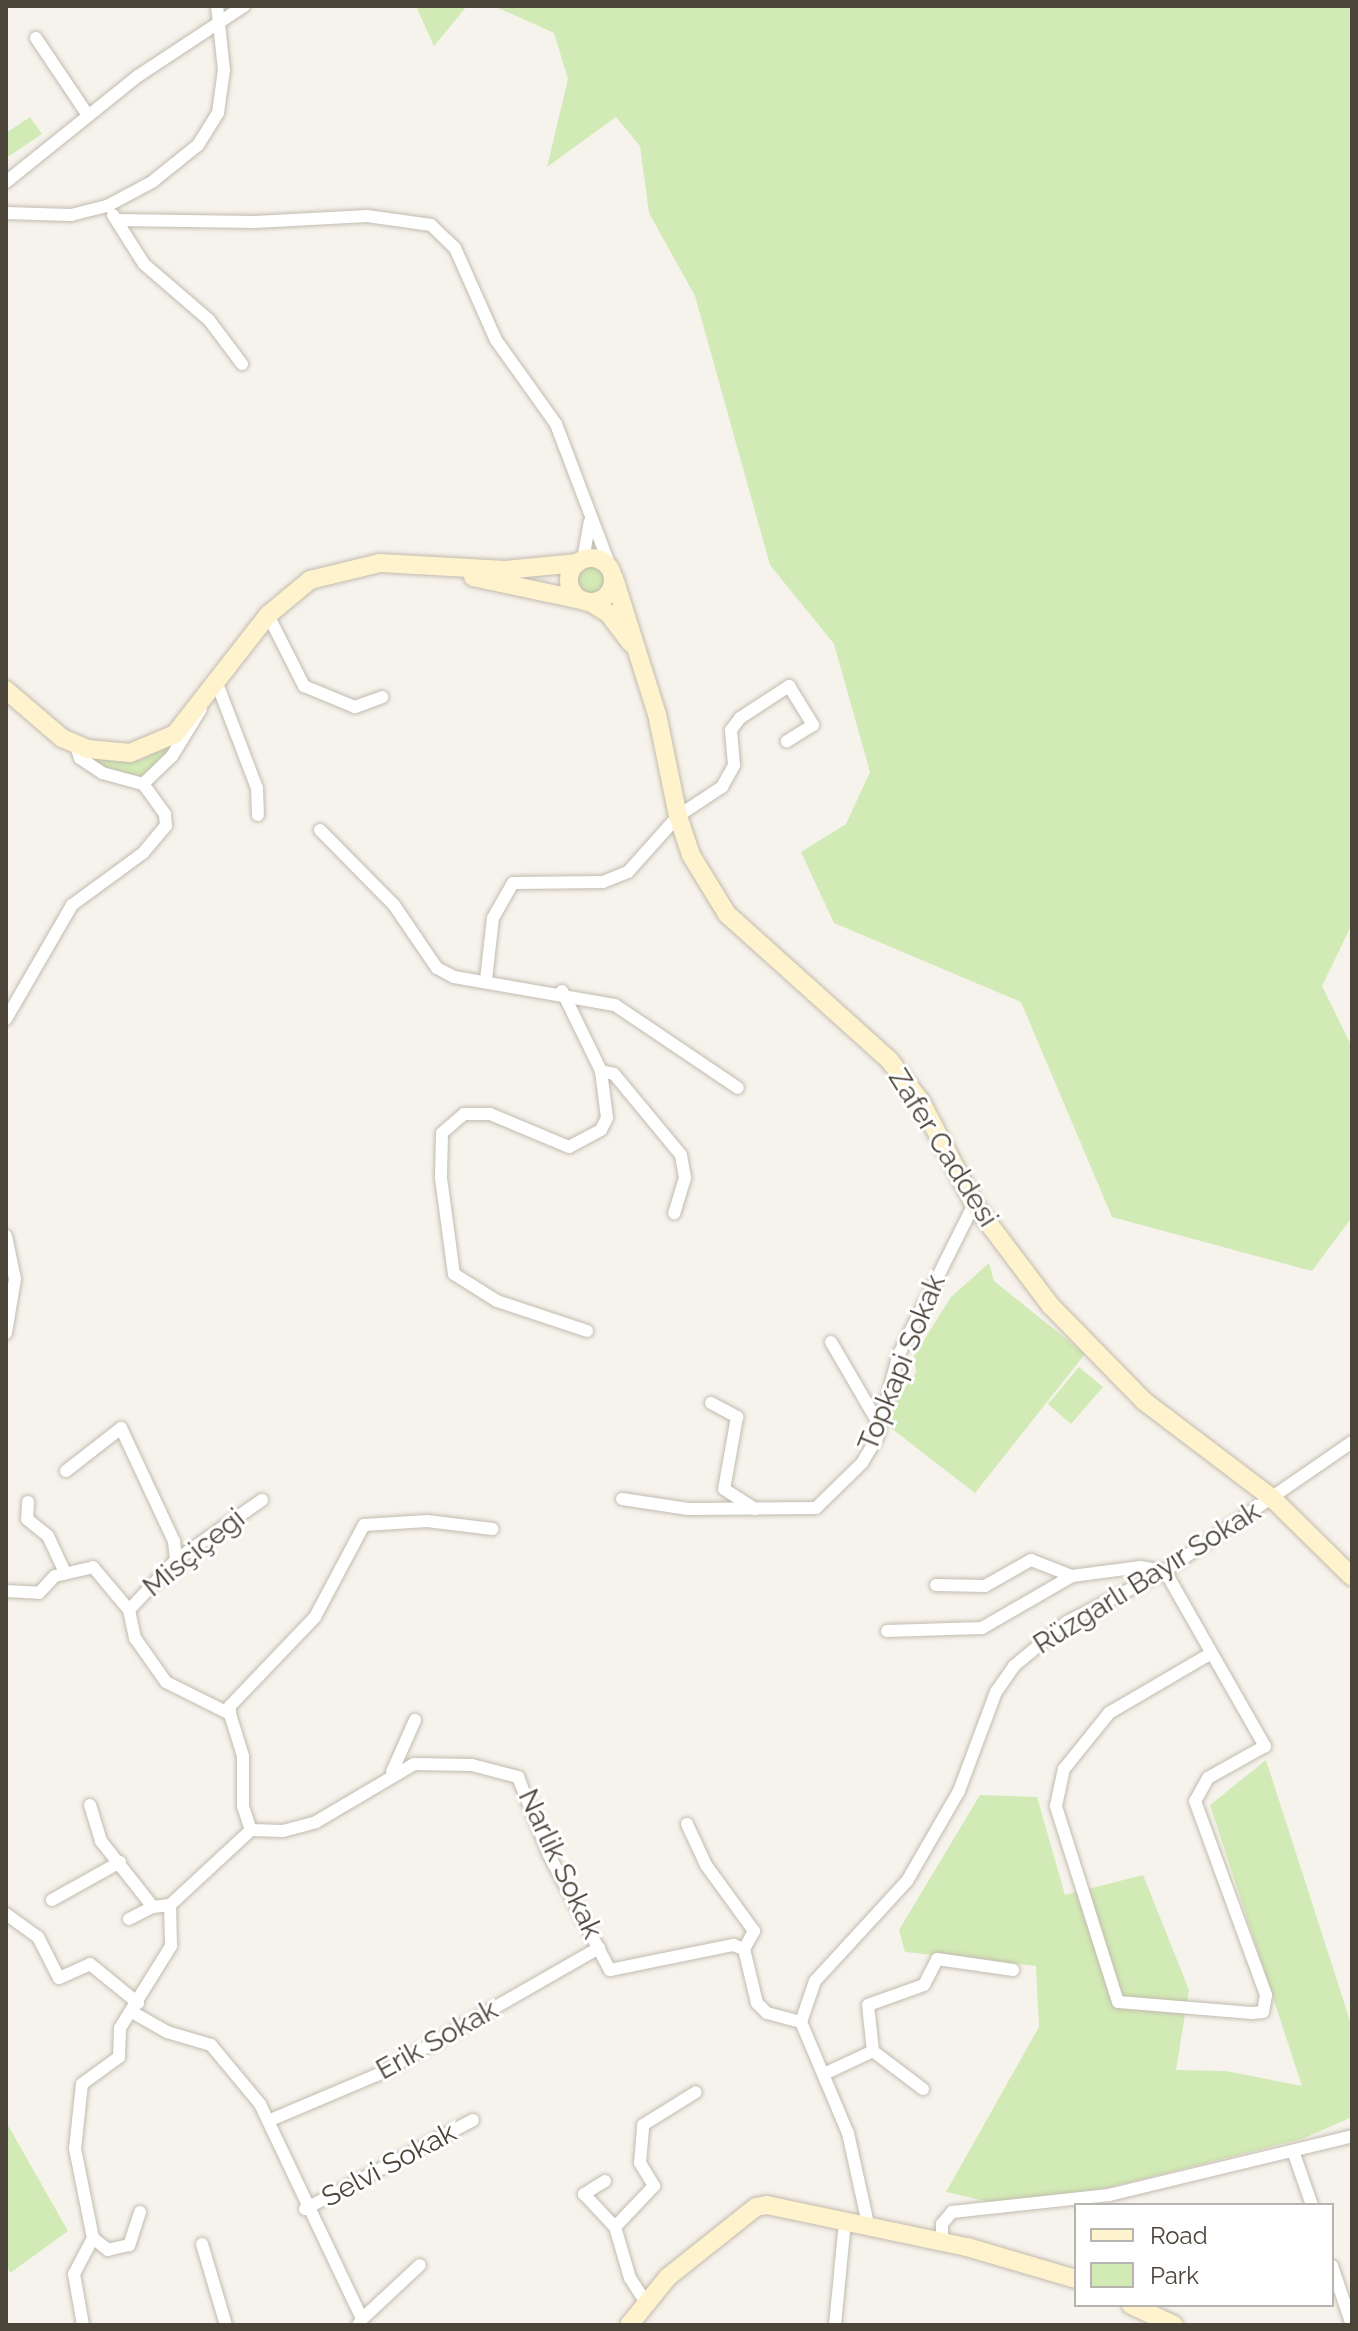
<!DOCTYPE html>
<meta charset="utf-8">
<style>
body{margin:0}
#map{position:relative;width:1358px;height:2331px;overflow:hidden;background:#f6f3ec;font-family:Raleway,sans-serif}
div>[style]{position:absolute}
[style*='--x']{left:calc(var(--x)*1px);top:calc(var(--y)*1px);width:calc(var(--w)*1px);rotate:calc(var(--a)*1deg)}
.green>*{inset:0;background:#d2eab5}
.round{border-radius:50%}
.roads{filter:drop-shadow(0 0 2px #c2bbae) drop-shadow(0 0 2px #c2bbae)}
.street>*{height:12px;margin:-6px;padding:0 6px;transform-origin:6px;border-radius:6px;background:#fff}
.secondary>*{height:18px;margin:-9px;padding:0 9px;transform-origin:9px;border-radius:9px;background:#fff3cd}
.secondary>.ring{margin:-9px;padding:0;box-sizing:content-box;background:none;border:18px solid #fff3cd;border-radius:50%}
span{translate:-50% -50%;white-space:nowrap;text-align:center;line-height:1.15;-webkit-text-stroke:6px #fff;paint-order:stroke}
.street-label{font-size:28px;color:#4b4439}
.frame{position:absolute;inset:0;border:8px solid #4b4439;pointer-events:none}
.legend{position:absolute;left:1074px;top:2203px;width:260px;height:104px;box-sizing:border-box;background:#fff;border:2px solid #b7b4b0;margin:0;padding:10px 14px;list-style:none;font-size:24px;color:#4b4439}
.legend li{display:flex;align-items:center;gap:16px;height:40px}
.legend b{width:40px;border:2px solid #b7b4b0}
</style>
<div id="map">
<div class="green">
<i style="clip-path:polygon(416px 6px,467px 6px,434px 46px)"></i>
<i style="clip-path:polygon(494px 6px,1352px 6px,1352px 924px,1322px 986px,1352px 1047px,1352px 1217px,1312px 1271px,1112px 1217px,1021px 1002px,834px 923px,801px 852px,846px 824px,870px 772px,834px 644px,770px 565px,695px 296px,649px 213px,640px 146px,616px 117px,547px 167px,568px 79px,554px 33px)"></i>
<i style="clip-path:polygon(30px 117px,42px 134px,6px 158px,6px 133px)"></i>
<i class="round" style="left:575px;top:563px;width:34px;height:34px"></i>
<i style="clip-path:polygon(181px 740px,140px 780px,112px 774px,84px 756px,140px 760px)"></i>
<i style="clip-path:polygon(989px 1263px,994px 1281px,1085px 1354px,975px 1493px,887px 1425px,886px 1412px,916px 1373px,914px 1356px,951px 1297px)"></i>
<i style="clip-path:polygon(1079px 1367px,1103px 1387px,1071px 1424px,1048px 1404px)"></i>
<i style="clip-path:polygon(1266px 1760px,1352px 2027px,1352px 2117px,1302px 2139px,1107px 2188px,995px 2203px,946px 2192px,1039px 2027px,1036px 1966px,905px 1952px,899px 1930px,980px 1795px,1037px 1797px,1065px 1895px,1143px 1875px,1189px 1990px,1176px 2070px,1226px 2071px,1302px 2086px,1210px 1805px)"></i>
<i style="clip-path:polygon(6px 2122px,68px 2231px,10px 2273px,6px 2264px)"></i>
</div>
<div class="roads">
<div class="street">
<i style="--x:36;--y:38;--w:92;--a:56.1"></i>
<i style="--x:6;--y:182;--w:169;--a:-38.8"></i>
<i style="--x:138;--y:76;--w:127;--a:-33.4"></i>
<i style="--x:6;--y:213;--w:65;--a:1.8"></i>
<i style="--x:71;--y:215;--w:37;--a:-14"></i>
<i style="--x:107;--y:206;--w:51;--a:-28.1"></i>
<i style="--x:152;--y:182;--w:59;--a:-38.8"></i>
<i style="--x:198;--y:145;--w:38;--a:-58"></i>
<i style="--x:218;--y:113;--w:43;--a:-82.1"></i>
<i style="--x:224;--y:70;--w:64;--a:-96.2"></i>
<i style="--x:113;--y:215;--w:58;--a:57.7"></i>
<i style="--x:144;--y:264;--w:86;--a:40.7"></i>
<i style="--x:209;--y:320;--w:55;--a:53.1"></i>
<i style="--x:117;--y:220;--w:138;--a:0.8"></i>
<i style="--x:255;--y:222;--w:112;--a:-3.1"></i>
<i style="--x:367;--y:216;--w:65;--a:8"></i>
<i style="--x:431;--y:225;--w:33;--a:44"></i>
<i style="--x:455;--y:248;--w:101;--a:66"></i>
<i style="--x:496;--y:340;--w:103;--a:54.5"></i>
<i style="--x:556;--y:424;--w:155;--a:69.2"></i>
<i style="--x:583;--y:560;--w:39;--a:-80"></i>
<i style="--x:268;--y:615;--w:80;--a:63.1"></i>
<i style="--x:304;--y:686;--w:55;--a:22.4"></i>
<i style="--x:355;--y:707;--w:29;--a:-20"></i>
<i style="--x:218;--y:686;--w:109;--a:69.1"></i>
<i style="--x:257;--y:788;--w:27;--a:88"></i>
<i style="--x:75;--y:743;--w:16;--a:72"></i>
<i style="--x:80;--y:758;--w:27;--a:34"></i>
<i style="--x:102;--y:773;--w:42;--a:15"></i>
<i style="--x:143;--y:784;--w:40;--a:-44"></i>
<i style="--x:172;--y:756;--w:55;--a:-58.3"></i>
<i style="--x:320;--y:830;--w:105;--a:45.4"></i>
<i style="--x:394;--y:905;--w:76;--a:55.7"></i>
<i style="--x:437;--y:968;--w:19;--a:28"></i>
<i style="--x:454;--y:977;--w:163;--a:9.9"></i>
<i style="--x:615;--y:1005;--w:148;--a:34"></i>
<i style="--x:486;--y:980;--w:62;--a:-83.6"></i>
<i style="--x:493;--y:918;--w:40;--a:-60.3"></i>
<i style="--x:513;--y:883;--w:90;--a:-0.6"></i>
<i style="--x:603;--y:882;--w:27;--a:-22"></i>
<i style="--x:628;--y:872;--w:75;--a:-48.2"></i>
<i style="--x:678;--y:816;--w:53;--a:-33.4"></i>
<i style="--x:722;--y:787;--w:25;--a:-61"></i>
<i style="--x:734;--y:765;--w:35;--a:-95"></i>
<i style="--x:731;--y:730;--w:15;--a:-53"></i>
<i style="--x:740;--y:718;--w:59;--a:-33.1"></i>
<i style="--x:789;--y:686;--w:46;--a:58.4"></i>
<i style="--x:813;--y:725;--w:31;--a:148"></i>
<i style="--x:562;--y:991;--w:89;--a:64"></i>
<i style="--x:601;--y:1071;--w:47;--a:82.7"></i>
<i style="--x:607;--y:1118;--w:13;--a:117"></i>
<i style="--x:601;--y:1130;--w:36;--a:152"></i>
<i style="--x:569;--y:1147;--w:86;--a:-157.3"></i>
<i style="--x:490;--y:1114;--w:26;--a:180"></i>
<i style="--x:464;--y:1114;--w:29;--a:139"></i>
<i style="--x:442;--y:1133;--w:45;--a:91.3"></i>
<i style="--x:441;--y:1178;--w:97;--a:82.3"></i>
<i style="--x:454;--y:1274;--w:51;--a:32.1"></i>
<i style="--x:497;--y:1301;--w:95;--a:18.4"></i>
<i style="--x:6;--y:1019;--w:132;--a:-59.9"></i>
<i style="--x:72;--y:905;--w:88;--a:-36.2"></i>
<i style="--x:143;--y:853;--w:35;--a:-50"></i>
<i style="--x:166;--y:826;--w:12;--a:-95"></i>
<i style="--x:165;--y:814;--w:37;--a:-126"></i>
<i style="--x:601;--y:1071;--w:13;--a:13"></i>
<i style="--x:614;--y:1074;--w:105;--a:50.4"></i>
<i style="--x:681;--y:1155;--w:23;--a:80"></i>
<i style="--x:685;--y:1178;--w:37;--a:107"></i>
<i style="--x:6;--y:1236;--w:44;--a:78.2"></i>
<i style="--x:15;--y:1279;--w:55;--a:99.5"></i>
<i style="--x:831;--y:1342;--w:97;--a:59.7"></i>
<i style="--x:711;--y:1403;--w:30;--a:28"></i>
<i style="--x:737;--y:1417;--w:73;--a:100.2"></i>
<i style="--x:724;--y:1489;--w:37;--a:33"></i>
<i style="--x:66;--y:1471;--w:70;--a:-38"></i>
<i style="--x:121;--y:1428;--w:125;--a:64.9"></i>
<i style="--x:174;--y:1541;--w:19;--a:84"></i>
<i style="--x:622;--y:1499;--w:67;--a:8.6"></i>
<i style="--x:688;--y:1509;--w:128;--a:-0.4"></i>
<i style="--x:816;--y:1508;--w:64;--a:-44.4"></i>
<i style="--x:862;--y:1463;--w:29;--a:-59"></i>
<i style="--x:877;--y:1438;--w:85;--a:-75.6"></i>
<i style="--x:898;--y:1356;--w:170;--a:-63.4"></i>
<i style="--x:28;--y:1502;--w:17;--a:93"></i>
<i style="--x:27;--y:1519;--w:27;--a:39"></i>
<i style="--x:48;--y:1536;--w:40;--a:65"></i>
<i style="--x:936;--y:1585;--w:49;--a:1.2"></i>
<i style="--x:985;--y:1586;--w:53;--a:-29.5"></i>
<i style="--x:1031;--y:1560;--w:44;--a:21.3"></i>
<i style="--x:6;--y:1591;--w:33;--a:3"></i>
<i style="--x:39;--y:1593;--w:23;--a:-47"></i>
<i style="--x:55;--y:1576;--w:39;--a:-13"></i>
<i style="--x:93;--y:1567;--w:56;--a:50.1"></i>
<i style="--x:129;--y:1610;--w:29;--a:78"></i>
<i style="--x:135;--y:1638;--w:54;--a:54.8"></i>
<i style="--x:166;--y:1682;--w:72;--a:26.6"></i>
<i style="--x:230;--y:1714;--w:44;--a:72.8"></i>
<i style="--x:243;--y:1756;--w:50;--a:90"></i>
<i style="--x:243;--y:1806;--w:25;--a:72"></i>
<i style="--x:129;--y:1610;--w:69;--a:-46.8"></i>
<i style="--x:176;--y:1560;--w:105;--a:-34.9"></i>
<i style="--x:887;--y:1631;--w:95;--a:-1.8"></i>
<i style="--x:982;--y:1628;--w:104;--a:-30"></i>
<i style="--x:1072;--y:1576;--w:69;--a:-7.5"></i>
<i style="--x:1140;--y:1567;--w:25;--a:9"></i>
<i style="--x:1165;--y:1571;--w:202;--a:60.3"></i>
<i style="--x:1265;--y:1746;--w:65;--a:150.7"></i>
<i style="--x:1208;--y:1778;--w:26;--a:119"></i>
<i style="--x:1195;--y:1801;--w:207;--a:69.9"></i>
<i style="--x:1266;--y:1995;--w:17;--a:100"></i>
<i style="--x:1263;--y:2012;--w:11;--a:175"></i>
<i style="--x:1252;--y:2013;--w:134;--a:-175.3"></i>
<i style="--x:1118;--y:2002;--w:206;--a:-107.6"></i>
<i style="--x:1056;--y:1806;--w:38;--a:-78"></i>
<i style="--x:1064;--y:1769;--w:72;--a:-51.2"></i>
<i style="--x:1109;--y:1713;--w:117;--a:-30.3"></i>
<i style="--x:230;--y:1714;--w:8;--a:-90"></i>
<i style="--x:230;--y:1706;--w:123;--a:-46.3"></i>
<i style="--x:315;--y:1617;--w:104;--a:-62"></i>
<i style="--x:364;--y:1525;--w:63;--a:-3.6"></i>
<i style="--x:427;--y:1521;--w:66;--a:6.9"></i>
<i style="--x:392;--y:1772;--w:57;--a:-66.1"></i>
<i style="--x:90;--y:1805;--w:38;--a:73"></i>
<i style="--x:101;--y:1841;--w:84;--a:51.8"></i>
<i style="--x:153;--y:1907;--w:17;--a:-7"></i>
<i style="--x:687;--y:1824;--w:45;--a:65.1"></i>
<i style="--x:706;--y:1865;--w:82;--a:54"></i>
<i style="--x:754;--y:1931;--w:21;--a:119"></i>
<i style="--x:251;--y:1830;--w:32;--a:2"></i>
<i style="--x:283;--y:1831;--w:34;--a:-15"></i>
<i style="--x:316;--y:1822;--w:114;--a:-30.6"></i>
<i style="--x:414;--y:1764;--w:58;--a:1"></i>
<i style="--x:472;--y:1765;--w:48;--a:14.6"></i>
<i style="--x:518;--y:1777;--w:84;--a:68.3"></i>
<i style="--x:549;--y:1855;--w:130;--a:62.1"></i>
<i style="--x:610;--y:1970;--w:126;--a:-11.5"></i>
<i style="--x:733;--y:1945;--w:12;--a:20"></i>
<i style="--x:744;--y:1949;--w:56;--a:76.5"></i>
<i style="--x:757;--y:2003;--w:14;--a:45"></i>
<i style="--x:767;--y:2013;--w:35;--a:15"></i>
<i style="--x:801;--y:2022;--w:121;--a:67.1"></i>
<i style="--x:848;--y:2133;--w:93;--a:77.6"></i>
<i style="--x:52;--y:1900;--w:78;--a:-29.2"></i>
<i style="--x:6;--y:1914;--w:39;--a:36"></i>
<i style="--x:38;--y:1937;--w:46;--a:62.9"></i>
<i style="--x:59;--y:1978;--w:34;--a:-24"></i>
<i style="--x:90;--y:1964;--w:62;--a:39.1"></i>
<i style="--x:129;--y:1919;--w:27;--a:-27"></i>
<i style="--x:132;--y:2012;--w:40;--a:29.7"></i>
<i style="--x:167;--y:2032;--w:46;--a:16.5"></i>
<i style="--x:211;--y:2045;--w:77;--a:50.3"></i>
<i style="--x:260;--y:2104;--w:238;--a:64.6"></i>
<i style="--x:362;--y:2319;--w:7;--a:124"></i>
<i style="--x:801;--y:2022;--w:43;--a:-71.1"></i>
<i style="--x:815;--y:1981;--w:136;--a:-47.4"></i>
<i style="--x:907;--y:1881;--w:104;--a:-60"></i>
<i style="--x:959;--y:1791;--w:106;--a:-69.5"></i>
<i style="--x:996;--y:1692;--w:32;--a:-55"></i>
<i style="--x:1014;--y:1666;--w:69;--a:-39.7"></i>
<i style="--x:1067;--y:1622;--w:110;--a:-27.5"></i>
<i style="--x:1165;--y:1571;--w:227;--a:-34.6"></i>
<i style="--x:824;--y:2074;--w:54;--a:-25.1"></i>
<i style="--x:923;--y:2089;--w:63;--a:-142.8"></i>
<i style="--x:873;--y:2051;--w:46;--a:-96.2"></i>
<i style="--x:868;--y:2005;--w:59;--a:-19.7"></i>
<i style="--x:924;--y:1985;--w:29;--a:-63"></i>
<i style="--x:937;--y:1959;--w:77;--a:8.2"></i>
<i style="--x:268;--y:2121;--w:118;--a:-22.9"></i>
<i style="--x:377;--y:2075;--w:256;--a:-29.8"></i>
<i style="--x:1294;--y:2154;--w:54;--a:70.6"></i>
<i style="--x:605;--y:2181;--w:25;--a:148"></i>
<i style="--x:584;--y:2194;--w:45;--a:46.8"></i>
<i style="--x:615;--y:2227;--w:53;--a:73.6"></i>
<i style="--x:630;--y:2278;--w:27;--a:57"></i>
<i style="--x:305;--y:2209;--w:190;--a:-27.9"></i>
<i style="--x:140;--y:2212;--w:35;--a:108"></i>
<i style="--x:129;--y:2245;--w:22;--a:167"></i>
<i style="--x:108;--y:2250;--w:19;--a:-141"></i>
<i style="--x:93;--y:2238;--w:91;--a:-101.4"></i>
<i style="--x:75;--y:2149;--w:65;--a:-83.9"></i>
<i style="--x:82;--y:2084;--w:46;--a:-36.1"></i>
<i style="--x:119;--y:2057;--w:29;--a:-88"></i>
<i style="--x:120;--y:2028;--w:97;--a:-58.1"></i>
<i style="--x:171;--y:1946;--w:41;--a:-91.4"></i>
<i style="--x:170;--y:1905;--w:110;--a:-42.8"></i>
<i style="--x:615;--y:2227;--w:57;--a:-46.4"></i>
<i style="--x:654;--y:2186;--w:27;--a:-121"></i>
<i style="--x:640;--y:2163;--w:38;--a:-85"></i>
<i style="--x:643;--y:2125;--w:62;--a:-31.9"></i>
<i style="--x:942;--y:2242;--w:18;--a:-90"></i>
<i style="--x:942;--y:2224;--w:16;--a:-50"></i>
<i style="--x:952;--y:2212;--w:158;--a:-6.2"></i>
<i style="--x:1109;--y:2195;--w:250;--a:-13.6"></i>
<i style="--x:202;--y:2244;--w:84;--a:73.5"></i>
<i style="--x:1332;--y:2266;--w:62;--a:71.3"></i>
<i style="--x:362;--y:2319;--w:79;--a:-43"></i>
<i style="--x:83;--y:2325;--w:52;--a:-100"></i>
<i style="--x:74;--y:2274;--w:41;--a:-62.2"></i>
<i style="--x:835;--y:2325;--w:104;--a:-84.5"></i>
</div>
<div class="secondary">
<i class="ring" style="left:569px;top:558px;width:26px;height:26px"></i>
<i style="--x:473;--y:577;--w:110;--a:12"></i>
<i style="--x:614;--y:578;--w:143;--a:72.5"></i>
<i style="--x:657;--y:714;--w:104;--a:78.4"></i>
<i style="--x:678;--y:816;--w:41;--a:71.6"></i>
<i style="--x:691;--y:855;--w:69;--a:58.6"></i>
<i style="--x:727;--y:914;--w:219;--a:42"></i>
<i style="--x:890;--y:1061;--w:51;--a:52.9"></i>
<i style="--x:921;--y:1102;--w:115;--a:62.5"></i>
<i style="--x:974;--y:1204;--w:128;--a:53"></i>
<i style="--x:1051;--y:1306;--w:133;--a:45.6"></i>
<i style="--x:1144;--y:1401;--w:161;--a:37.2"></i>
<i style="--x:1272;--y:1498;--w:112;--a:44.6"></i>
<i style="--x:590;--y:602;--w:22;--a:32"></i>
<i style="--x:609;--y:614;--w:36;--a:53"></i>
<i style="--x:6;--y:690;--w:74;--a:40.6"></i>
<i style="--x:62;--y:738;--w:28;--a:23"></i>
<i style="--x:88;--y:749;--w:42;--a:5.4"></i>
<i style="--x:130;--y:753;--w:49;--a:-22.9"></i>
<i style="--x:175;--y:734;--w:151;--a:-52"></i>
<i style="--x:268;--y:615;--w:55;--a:-39.8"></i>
<i style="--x:310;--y:580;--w:72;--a:-13.7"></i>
<i style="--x:380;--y:563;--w:125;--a:3.2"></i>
<i style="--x:505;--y:570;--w:73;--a:-5.5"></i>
<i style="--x:1131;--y:2305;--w:47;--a:24.9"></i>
<i style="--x:629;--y:2325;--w:62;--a:-50.9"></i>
<i style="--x:668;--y:2277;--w:112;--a:-38.5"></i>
<i style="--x:756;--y:2207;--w:11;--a:-10"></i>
<i style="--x:767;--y:2205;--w:204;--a:11.9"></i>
<i style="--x:967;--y:2247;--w:114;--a:16.4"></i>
</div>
</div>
<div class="street-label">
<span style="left:943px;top:1148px;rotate:58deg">Zafer Caddesi</span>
<span style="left:902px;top:1363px;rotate:-68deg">Topkapi Sokak</span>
<span style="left:194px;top:1553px;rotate:-39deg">Misçiçegi</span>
<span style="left:1147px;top:1578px;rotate:-32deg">Rüzgarlı Bayır Sokak</span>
<span style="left:560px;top:1864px;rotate:65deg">Narlik Sokak</span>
<span style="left:437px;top:2040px;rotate:-29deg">Erik Sokak</span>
<span style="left:389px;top:2165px;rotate:-28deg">Selvi Sokak</span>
</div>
<div class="frame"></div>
<ul class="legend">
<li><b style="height:10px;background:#fff3cd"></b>Road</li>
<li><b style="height:22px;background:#d2eab5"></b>Park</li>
</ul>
</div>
